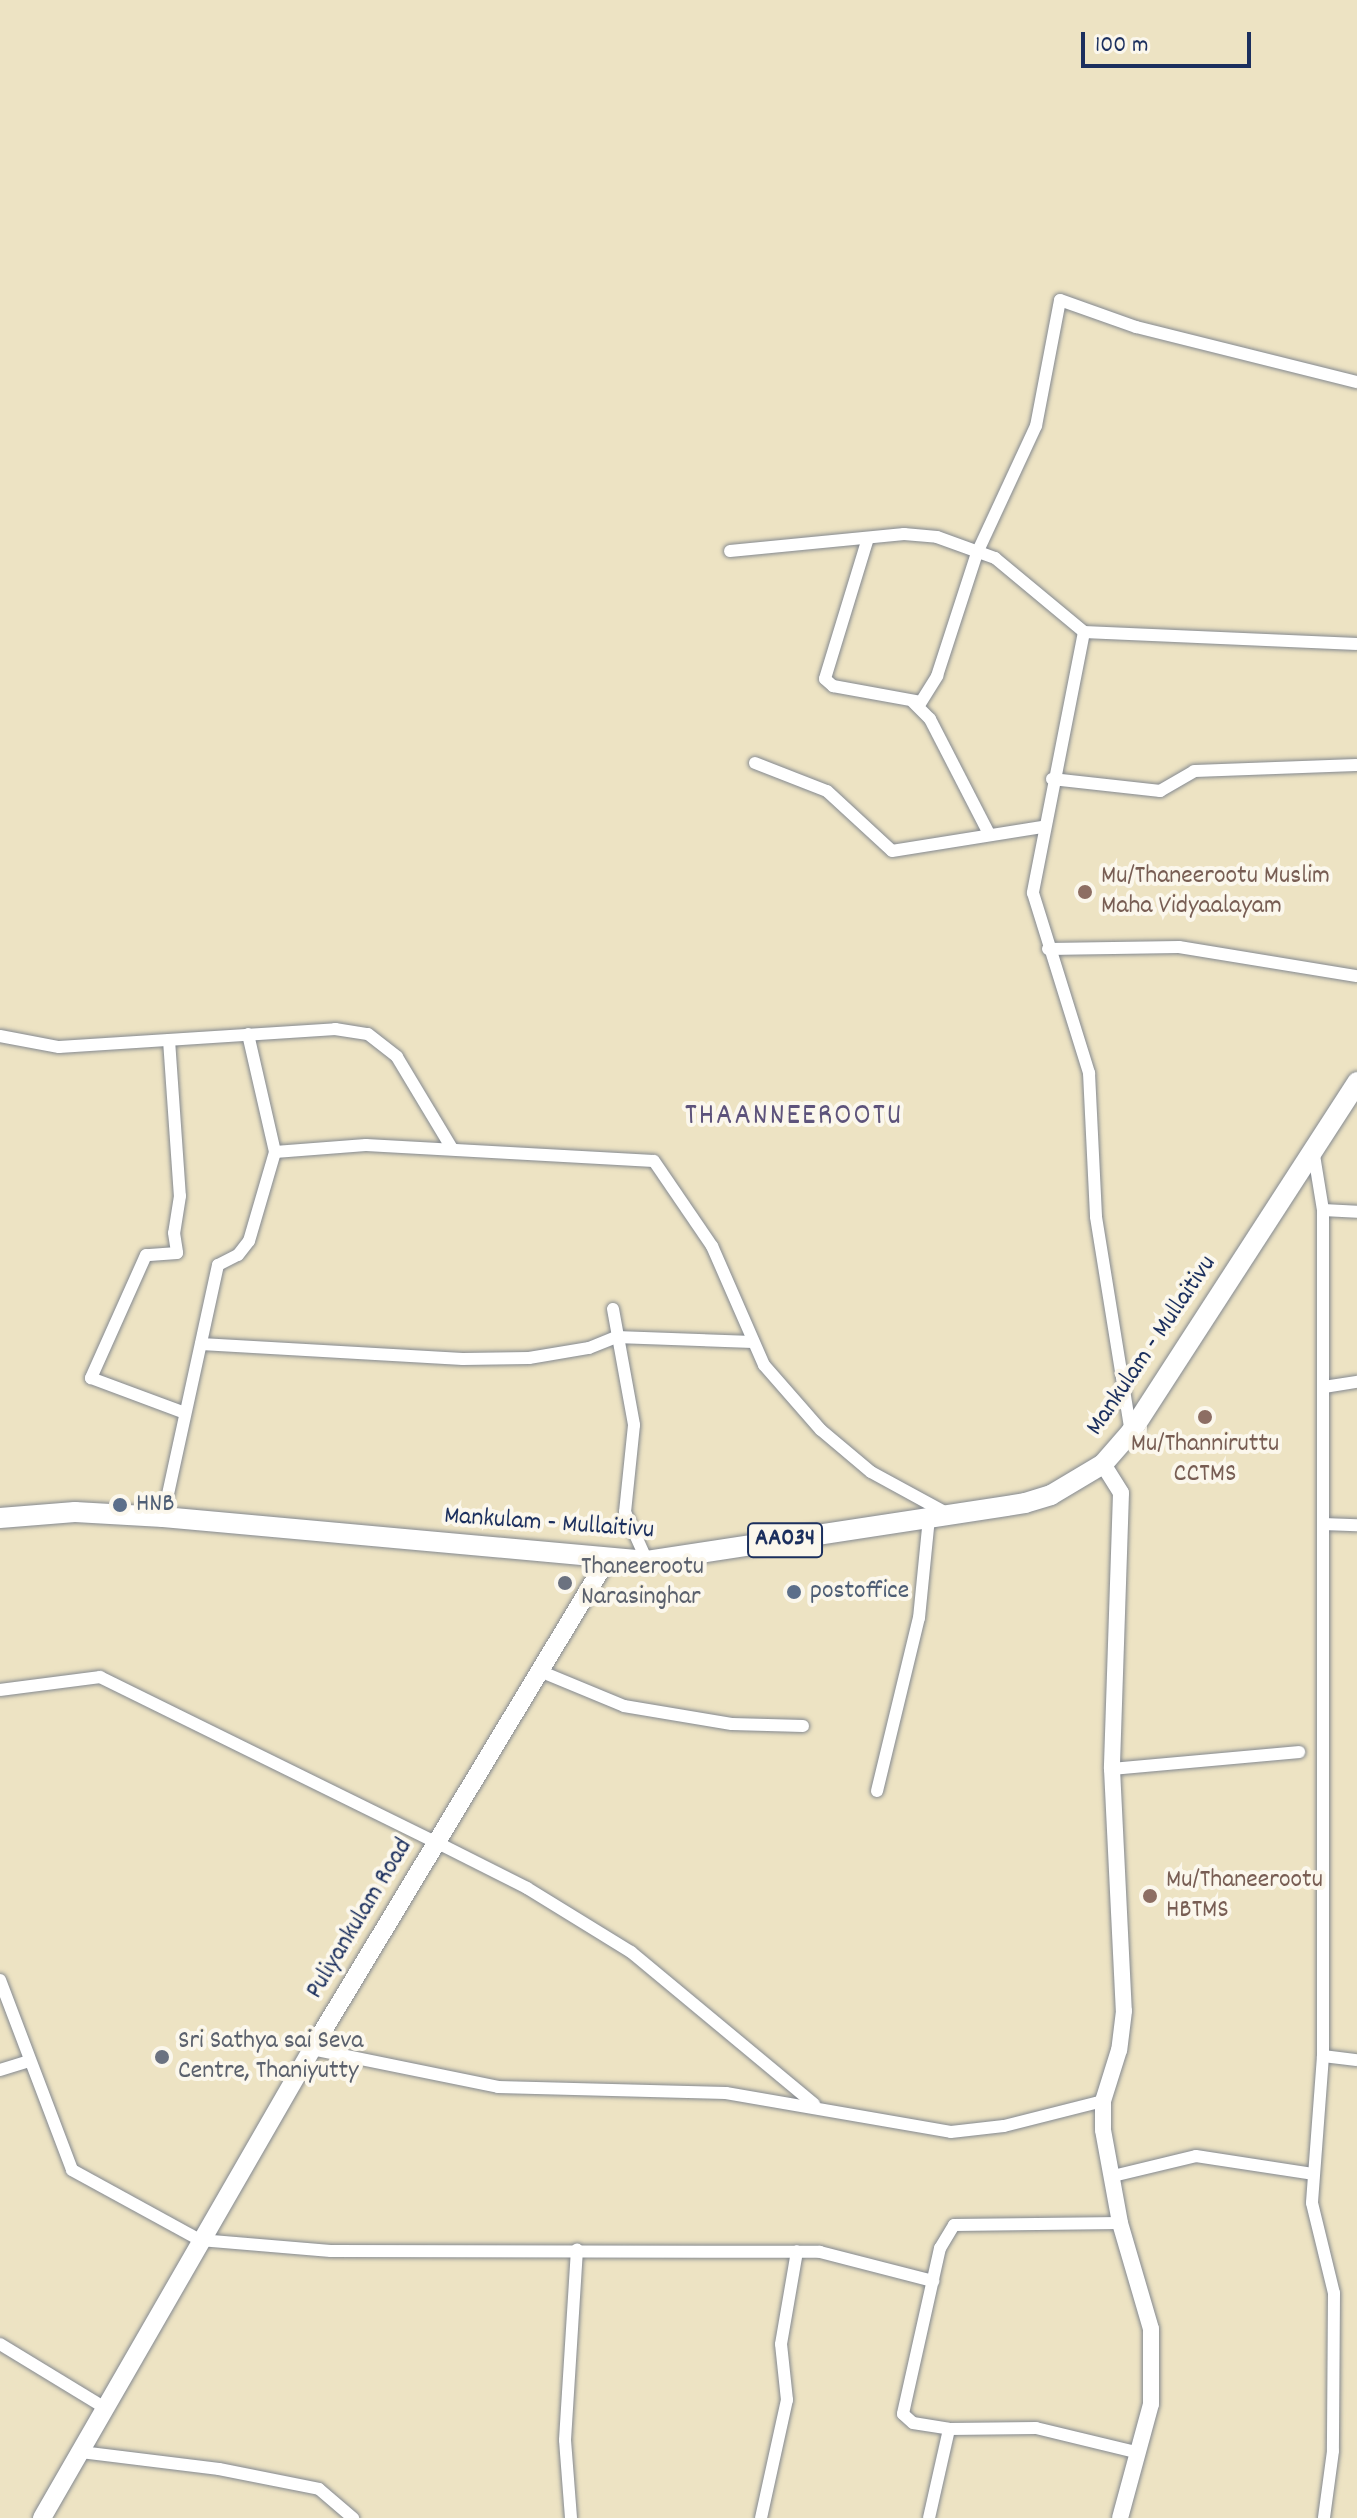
<!DOCTYPE html>
<style>
body{margin:0}
#map{position:relative;width:1357px;height:2518px;overflow:hidden;background:#ede3c3;font-family:Dekko,sans-serif}
div>[style]{position:absolute}
[style*='--x']{left:calc(var(--x)*1px);top:calc(var(--y)*1px);width:calc(var(--w)*1px);rotate:calc(var(--a)*1deg)}
.roads{filter:drop-shadow(0 0 2px #848990) drop-shadow(0 0 2px #848990)}
.minor>*{height:12px;margin:-6px;padding:0 6px;transform-origin:6px;border-radius:6px;background:#fff}
.tertiary>*{height:16px;margin:-8px;padding:0 8px;transform-origin:8px;border-radius:8px;background:#fff}
.secondary>*{height:18px;margin:-9px;padding:0 9px;transform-origin:9px;border-radius:9px;background:#fff}
.trunk>*{height:20px;margin:-10px;padding:0 10px;transform-origin:10px;border-radius:10px;background:#fff}
.dots>*{width:22px;height:22px;translate:-50% -50%;box-sizing:border-box;border:4px solid #fbf7ec;border-radius:50%}
span{translate:-50% -50%;white-space:nowrap;text-align:center;line-height:1.15;-webkit-text-stroke:8px #fbf7ec;paint-order:stroke}
.shield-label span{padding:2px 6px;background:#fbf7ec;border:2px solid;border-radius:6px;-webkit-text-stroke-width:0}
.shield-label{font-size:24px;color:#1b2f5e;font-weight:700}
.education-label{font-size:26px;color:#785e54}
.left{translate:0 -50%;text-align:left}
.street-label{font-size:26px;color:#1b2f5e}
.service-label{font-size:26px;color:#4e5e75}
.worship-label{font-size:26px;color:#5b616d}
.quarter-label{font-size:30px;color:#5d537b;letter-spacing:2px}
.scale{position:absolute;left:1081px;top:32px;width:170px;height:36px;box-sizing:border-box;border:4px solid #1b2f5e;border-top:0;padding-left:10px;font-size:24px;line-height:28px;white-space:nowrap;color:#1b2f5e;-webkit-text-stroke:6px #fbf7ec;paint-order:stroke}
</style>
<div id="map">
<div class="roads">
<div class="minor">
<i style="--x:868;--y:538;--w:147;--a:107"></i>
<i style="--x:825;--y:679;--w:11;--a:41"></i>
<i style="--x:833;--y:686;--w:89;--a:10.3"></i>
<i style="--x:921;--y:702;--w:31;--a:-58"></i>
<i style="--x:937;--y:676;--w:129;--a:-72"></i>
<i style="--x:977;--y:553;--w:140;--a:-65.1"></i>
<i style="--x:1036;--y:426;--w:128;--a:-79.2"></i>
<i style="--x:1060;--y:300;--w:81;--a:19.6"></i>
<i style="--x:1136;--y:327;--w:228;--a:14"></i>
<i style="--x:730;--y:551;--w:175;--a:-5.6"></i>
<i style="--x:904;--y:534;--w:33;--a:5"></i>
<i style="--x:937;--y:537;--w:62;--a:19.9"></i>
<i style="--x:995;--y:558;--w:116;--a:39.7"></i>
<i style="--x:1084;--y:632;--w:266;--a:101.1"></i>
<i style="--x:1033;--y:893;--w:189;--a:72.7"></i>
<i style="--x:1089;--y:1073;--w:144;--a:87.2"></i>
<i style="--x:1096;--y:1217;--w:218;--a:80.8"></i>
<i style="--x:1084;--y:632;--w:273;--a:2.5"></i>
<i style="--x:913;--y:702;--w:24;--a:45"></i>
<i style="--x:930;--y:719;--w:129;--a:62.8"></i>
<i style="--x:755;--y:763;--w:77;--a:21.3"></i>
<i style="--x:827;--y:791;--w:88;--a:42.7"></i>
<i style="--x:892;--y:851;--w:152;--a:-9.1"></i>
<i style="--x:1052;--y:779;--w:109;--a:6.3"></i>
<i style="--x:1160;--y:791;--w:39;--a:-30"></i>
<i style="--x:1194;--y:771;--w:163;--a:-2.1"></i>
<i style="--x:1048;--y:949;--w:131;--a:-0.9"></i>
<i style="--x:1179;--y:947;--w:180;--a:9.3"></i>
<i style="--x:0;--y:1036;--w:60;--a:10.6"></i>
<i style="--x:59;--y:1047;--w:277;--a:-3.7"></i>
<i style="--x:335;--y:1029;--w:33;--a:9"></i>
<i style="--x:368;--y:1034;--w:37;--a:38"></i>
<i style="--x:397;--y:1057;--w:105;--a:59"></i>
<i style="--x:169;--y:1040;--w:156;--a:86"></i>
<i style="--x:180;--y:1196;--w:37;--a:99"></i>
<i style="--x:174;--y:1233;--w:20;--a:81"></i>
<i style="--x:177;--y:1253;--w:31;--a:176"></i>
<i style="--x:146;--y:1255;--w:135;--a:114.1"></i>
<i style="--x:91;--y:1378;--w:100;--a:20.4"></i>
<i style="--x:1313;--y:1149;--w:62;--a:80.7"></i>
<i style="--x:1323;--y:1210;--w:846;--a:90"></i>
<i style="--x:1323;--y:2056;--w:147;--a:94.3"></i>
<i style="--x:1312;--y:2203;--w:93;--a:76.3"></i>
<i style="--x:1334;--y:2293;--w:158;--a:90.4"></i>
<i style="--x:1333;--y:2451;--w:68;--a:97.7"></i>
<i style="--x:275;--y:1152;--w:91;--a:-4.4"></i>
<i style="--x:366;--y:1145;--w:288;--a:3.2"></i>
<i style="--x:654;--y:1161;--w:103;--a:55.7"></i>
<i style="--x:712;--y:1246;--w:130;--a:66.4"></i>
<i style="--x:764;--y:1365;--w:86;--a:48.8"></i>
<i style="--x:821;--y:1430;--w:65;--a:40"></i>
<i style="--x:871;--y:1472;--w:88;--a:28.6"></i>
<i style="--x:1323;--y:1210;--w:34;--a:3"></i>
<i style="--x:613;--y:1309;--w:118;--a:79.7"></i>
<i style="--x:634;--y:1425;--w:87;--a:95.9"></i>
<i style="--x:625;--y:1512;--w:54;--a:65.8"></i>
<i style="--x:201;--y:1344;--w:262;--a:3.3"></i>
<i style="--x:463;--y:1359;--w:66;--a:-0.9"></i>
<i style="--x:529;--y:1358;--w:61;--a:-9.5"></i>
<i style="--x:589;--y:1348;--w:29;--a:-22"></i>
<i style="--x:616;--y:1337;--w:137;--a:2.1"></i>
<i style="--x:1324;--y:1387;--w:33;--a:-9"></i>
<i style="--x:163;--y:1517;--w:258;--a:-77.7"></i>
<i style="--x:218;--y:1265;--w:22;--a:-27"></i>
<i style="--x:238;--y:1255;--w:18;--a:-52"></i>
<i style="--x:249;--y:1241;--w:93;--a:-73.7"></i>
<i style="--x:275;--y:1152;--w:121;--a:-102.9"></i>
<i style="--x:1323;--y:1524;--w:34;--a:2"></i>
<i style="--x:542;--y:1672;--w:89;--a:22.5"></i>
<i style="--x:624;--y:1706;--w:109;--a:9.5"></i>
<i style="--x:732;--y:1724;--w:71;--a:1.6"></i>
<i style="--x:0;--y:1690;--w:101;--a:-7.4"></i>
<i style="--x:100;--y:1677;--w:374;--a:26.2"></i>
<i style="--x:436;--y:1842;--w:102;--a:26.8"></i>
<i style="--x:527;--y:1888;--w:122;--a:31.6"></i>
<i style="--x:631;--y:1952;--w:238;--a:39.7"></i>
<i style="--x:1112;--y:1769;--w:188;--a:-5.2"></i>
<i style="--x:877;--y:1791;--w:178;--a:-76.4"></i>
<i style="--x:919;--y:1618;--w:100;--a:-84.3"></i>
<i style="--x:0;--y:1980;--w:203;--a:69.2"></i>
<i style="--x:72;--y:2170;--w:146;--a:28.7"></i>
<i style="--x:200;--y:2240;--w:131;--a:4.8"></i>
<i style="--x:331;--y:2251;--w:489;--a:0.1"></i>
<i style="--x:820;--y:2252;--w:117;--a:14.4"></i>
<i style="--x:312;--y:2049;--w:190;--a:11.5"></i>
<i style="--x:498;--y:2087;--w:228;--a:1.5"></i>
<i style="--x:726;--y:2093;--w:228;--a:9.8"></i>
<i style="--x:951;--y:2132;--w:53;--a:-6.5"></i>
<i style="--x:1004;--y:2126;--w:102;--a:-14.2"></i>
<i style="--x:1323;--y:2056;--w:34;--a:7"></i>
<i style="--x:0;--y:2070;--w:28;--a:-17"></i>
<i style="--x:1113;--y:2176;--w:85;--a:-13.5"></i>
<i style="--x:1196;--y:2156;--w:118;--a:8.7"></i>
<i style="--x:1120;--y:2223;--w:166;--a:179.3"></i>
<i style="--x:954;--y:2225;--w:27;--a:121"></i>
<i style="--x:940;--y:2248;--w:170;--a:102.6"></i>
<i style="--x:903;--y:2414;--w:13;--a:42"></i>
<i style="--x:913;--y:2423;--w:36;--a:9"></i>
<i style="--x:949;--y:2429;--w:87;--a:-0.7"></i>
<i style="--x:1036;--y:2428;--w:106;--a:13.6"></i>
<i style="--x:0;--y:2344;--w:125;--a:31.3"></i>
<i style="--x:81;--y:2452;--w:139;--a:7"></i>
<i style="--x:219;--y:2469;--w:102;--a:11.3"></i>
<i style="--x:319;--y:2489;--w:45;--a:40.5"></i>
<i style="--x:571;--y:2518;--w:78;--a:-94.4"></i>
<i style="--x:565;--y:2440;--w:191;--a:-86.4"></i>
<i style="--x:761;--y:2518;--w:121;--a:-77.6"></i>
<i style="--x:787;--y:2400;--w:56;--a:-96.1"></i>
<i style="--x:781;--y:2344;--w:94;--a:-80.2"></i>
<i style="--x:929;--y:2518;--w:91;--a:-77.3"></i>
</div>
<div class="tertiary">
<i style="--x:1103;--y:1464;--w:34;--a:58"></i>
<i style="--x:1121;--y:1493;--w:276;--a:91.9"></i>
<i style="--x:1112;--y:1769;--w:242;--a:87.2"></i>
<i style="--x:1124;--y:2011;--w:39;--a:97"></i>
<i style="--x:1119;--y:2050;--w:53;--a:107.4"></i>
<i style="--x:1103;--y:2101;--w:29;--a:90"></i>
<i style="--x:1103;--y:2130;--w:95;--a:79.6"></i>
<i style="--x:1120;--y:2223;--w:110;--a:73.7"></i>
<i style="--x:1151;--y:2329;--w:75;--a:90"></i>
<i style="--x:1151;--y:2404;--w:118;--a:105.2"></i>
</div>
<div class="secondary">
<i style="--x:42;--y:2518;--w:541;--a:-60.07"></i>
<i style="--x:312;--y:2049;--w:573;--a:-58.92"></i>
</div>
<div class="trunk">
<i style="--x:0;--y:1518;--w:75;--a:-4.6"></i>
<i style="--x:75;--y:1512;--w:88;--a:3.3"></i>
<i style="--x:163;--y:1517;--w:486;--a:5.2"></i>
<i style="--x:647;--y:1561;--w:382;--a:-8.7"></i>
<i style="--x:1025;--y:1503;--w:27;--a:-17"></i>
<i style="--x:1051;--y:1495;--w:61;--a:-30.8"></i>
<i style="--x:1103;--y:1464;--w:43;--a:-48.8"></i>
<i style="--x:1131;--y:1432;--w:417;--a:-57.1"></i>
</div>
</div>
<div class="dots">
<i style="left:1085px;top:892px;background:#8d6e63"></i>
<i style="left:1205px;top:1417px;background:#8d6e63"></i>
<i style="left:120px;top:1505px;background:#5c6f8a"></i>
<i style="left:565px;top:1583px;background:#6b7280"></i>
<i style="left:794px;top:1592px;background:#5c6f8a"></i>
<i style="left:1150px;top:1896px;background:#8d6e63"></i>
<i style="left:162px;top:2057px;background:#6b7280"></i>
</div>
<div class="shield-label">
<span style="left:785px;top:1540px">AA034</span>
</div>
<div class="education-label">
<span class="left" style="left:1101px;top:892px">Mu/Thaneerootu Muslim<br>Maha Vidyaalayam</span>
<span style="left:1205px;top:1460px">Mu/Thanniruttu<br>CCTMS</span>
<span class="left" style="left:1166px;top:1896px">Mu/Thaneerootu<br>HBTMS</span>
</div>
<div class="street-label">
<span style="left:1152px;top:1346px;rotate:-56deg">Mankulam - Mullaitivu</span>
<span style="left:549px;top:1524px;rotate:4deg">Mankulam - Mullaitivu</span>
<span style="left:360px;top:1919px;rotate:-59deg">Puliyankulam Road</span>
</div>
<div class="service-label">
<span class="left" style="left:136px;top:1505px">HNB</span>
<span class="left" style="left:810px;top:1592px">postoffice</span>
</div>
<div class="worship-label">
<span class="left" style="left:581px;top:1583px">Thaneerootu<br>Narasinghar</span>
<span class="left" style="left:178px;top:2057px">Sri Sathya sai Seva<br>Centre, Thaniyutty</span>
</div>
<div class="quarter-label">
<span style="left:794px;top:1118px">THAANNEEROOTU</span>
</div>
<div class="scale">100 m</div>
</div>
